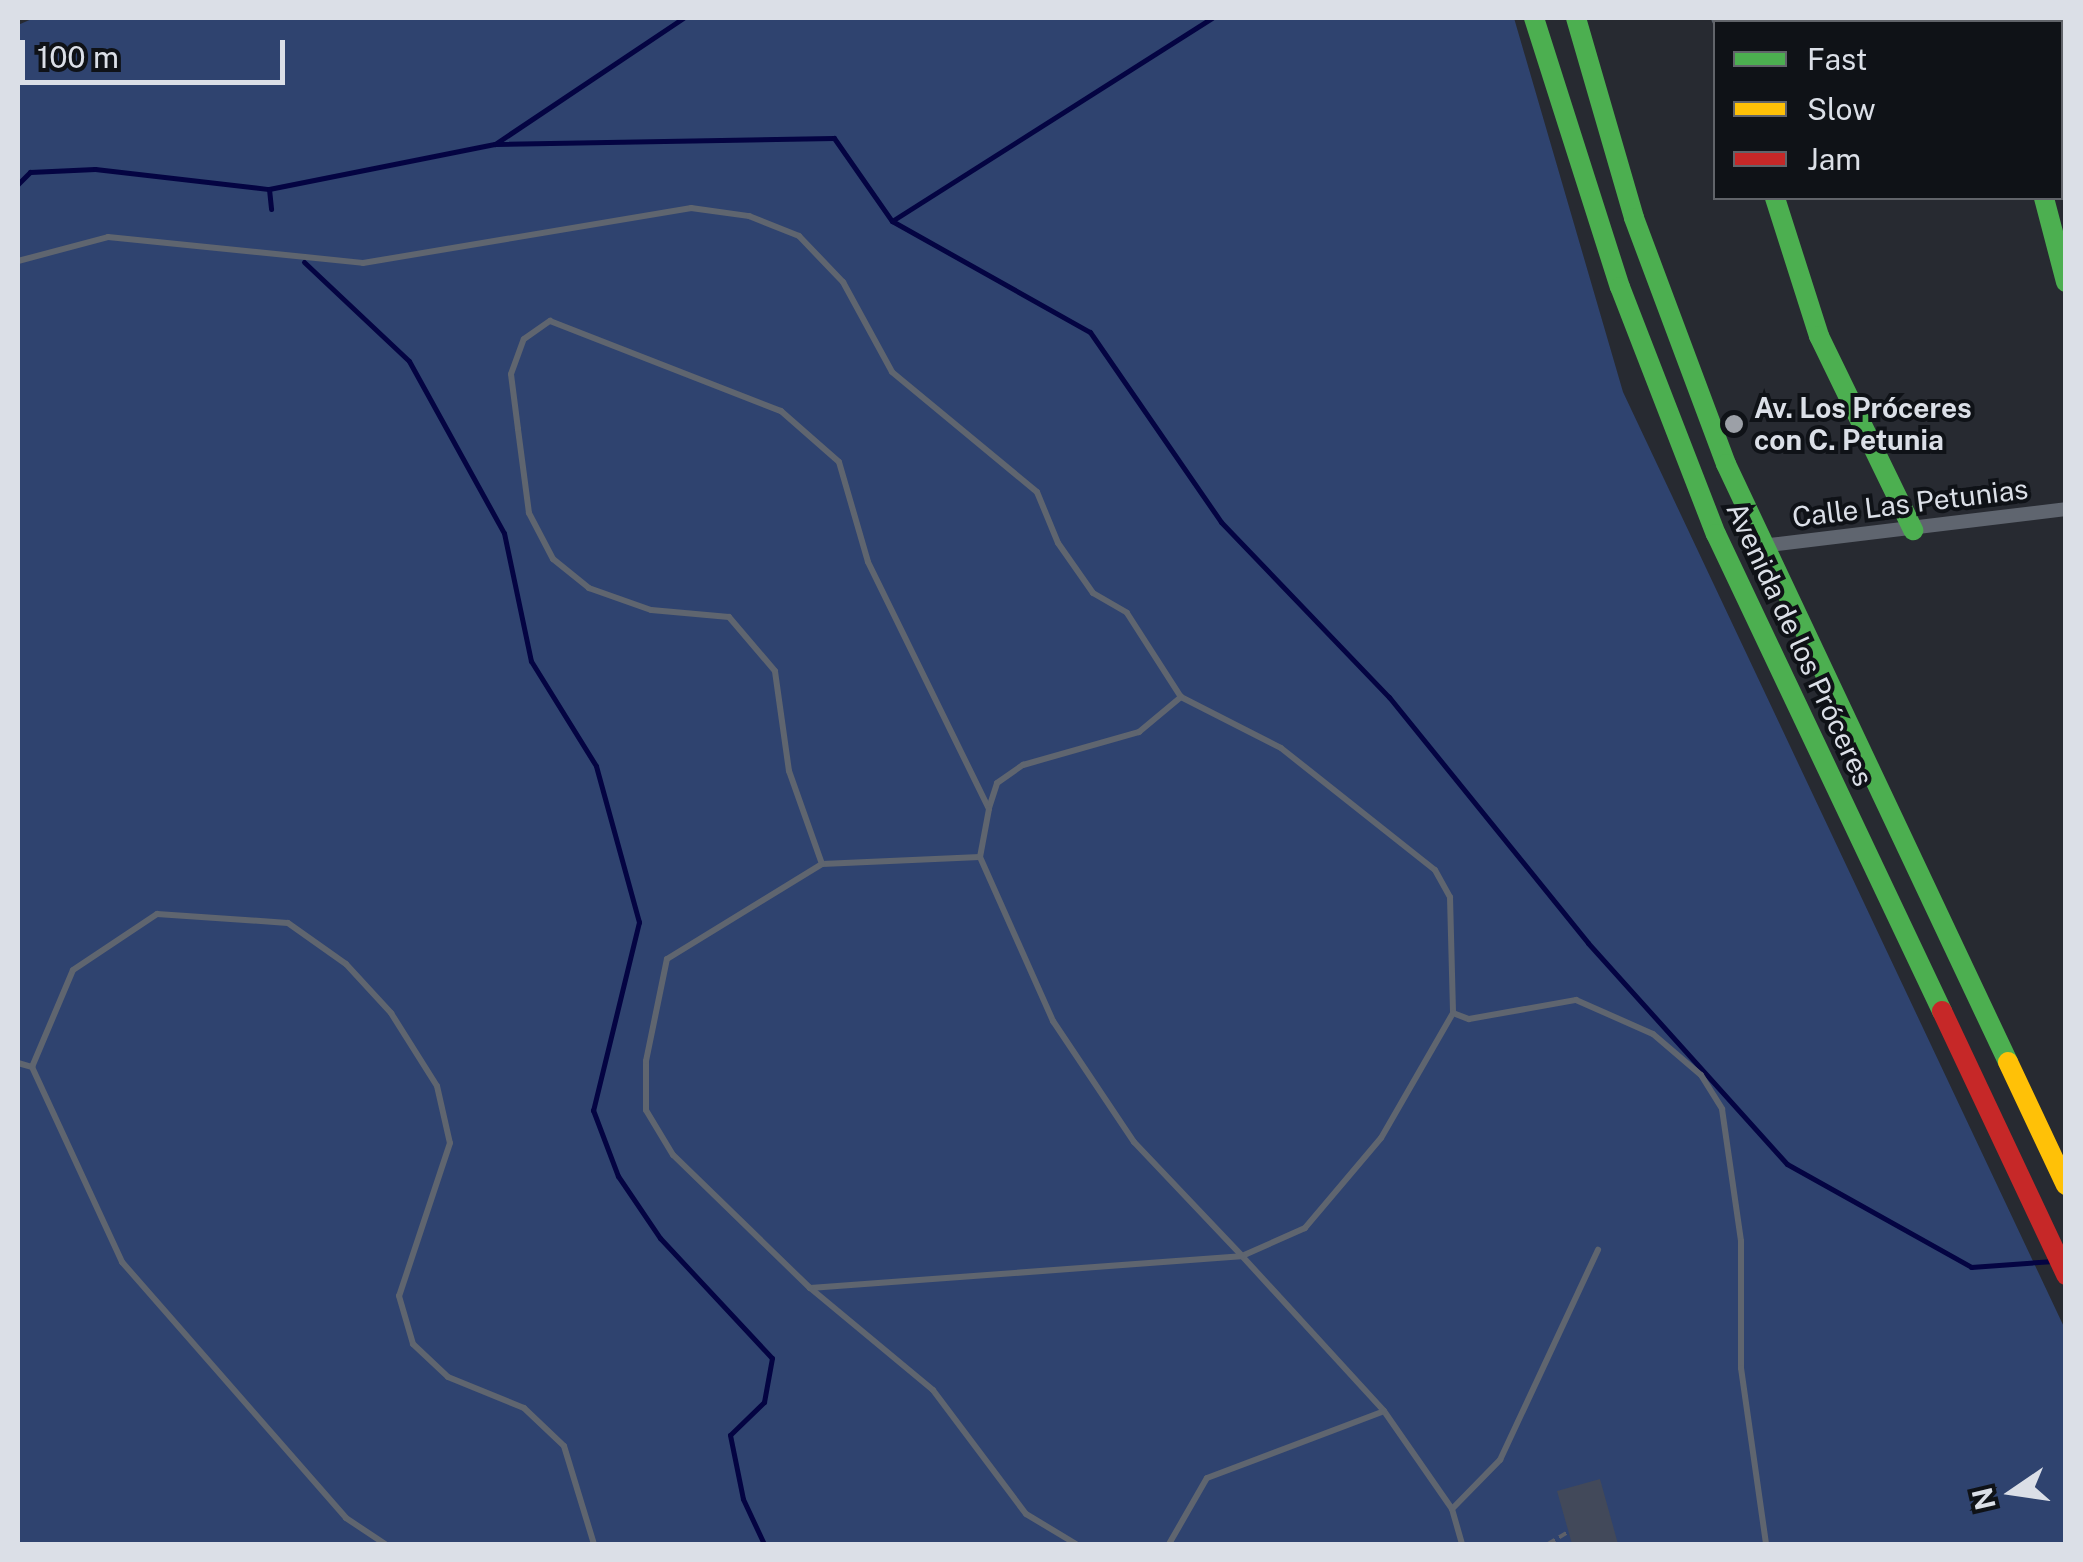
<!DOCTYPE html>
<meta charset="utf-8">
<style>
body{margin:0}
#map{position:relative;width:2083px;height:1562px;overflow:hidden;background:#272a31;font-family:"Public Sans",sans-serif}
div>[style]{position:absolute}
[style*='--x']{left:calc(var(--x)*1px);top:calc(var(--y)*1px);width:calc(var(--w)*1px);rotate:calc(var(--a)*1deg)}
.green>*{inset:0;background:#2f436f}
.stream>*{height:5px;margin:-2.5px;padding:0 2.5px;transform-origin:2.5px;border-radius:2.5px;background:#040442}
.building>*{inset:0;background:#42495a}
.path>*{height:4px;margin-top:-2px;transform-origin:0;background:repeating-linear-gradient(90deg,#5d6069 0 8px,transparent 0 13px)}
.lane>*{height:6px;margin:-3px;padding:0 3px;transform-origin:3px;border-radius:3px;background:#5f656f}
.street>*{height:14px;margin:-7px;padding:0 7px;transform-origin:7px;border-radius:7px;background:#5f656f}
.fast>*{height:20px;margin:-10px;padding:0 10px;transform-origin:10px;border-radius:10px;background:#4caf50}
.slow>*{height:20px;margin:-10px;padding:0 10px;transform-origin:10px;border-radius:10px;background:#ffc107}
.jam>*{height:20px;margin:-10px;padding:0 10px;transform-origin:10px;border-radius:10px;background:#c62828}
.dots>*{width:28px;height:28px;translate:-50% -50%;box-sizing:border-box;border:5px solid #0f1217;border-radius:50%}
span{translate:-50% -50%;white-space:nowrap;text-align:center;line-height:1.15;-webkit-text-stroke:8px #0f1217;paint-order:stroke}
.poi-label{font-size:28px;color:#dbdfe7;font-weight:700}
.left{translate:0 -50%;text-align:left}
.street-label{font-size:28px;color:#dbdfe7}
.frame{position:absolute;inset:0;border:20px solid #dbdfe7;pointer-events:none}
.legend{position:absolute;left:1713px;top:20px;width:350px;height:180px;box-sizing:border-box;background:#0f1217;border:2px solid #61646a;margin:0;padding:12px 18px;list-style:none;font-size:30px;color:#dbdfe7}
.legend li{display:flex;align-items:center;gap:20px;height:50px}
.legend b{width:50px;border:2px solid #61646a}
.north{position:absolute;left:1963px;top:1442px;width:100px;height:100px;-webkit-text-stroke:8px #0f1217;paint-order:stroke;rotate:257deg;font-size:28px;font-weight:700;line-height:40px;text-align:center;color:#dbdfe7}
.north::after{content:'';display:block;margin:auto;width:35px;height:45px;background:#dbdfe7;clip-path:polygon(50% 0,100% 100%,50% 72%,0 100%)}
.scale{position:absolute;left:20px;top:40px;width:265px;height:45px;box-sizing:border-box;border:5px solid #dbdfe7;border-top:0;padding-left:12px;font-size:30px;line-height:35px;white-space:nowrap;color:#dbdfe7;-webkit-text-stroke:8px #0f1217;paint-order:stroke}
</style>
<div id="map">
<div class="green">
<i style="clip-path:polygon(34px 18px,1514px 18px,1623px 392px,2065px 1329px,2065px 1544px,18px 1544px,18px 25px)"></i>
</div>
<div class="stream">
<i style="--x:495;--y:144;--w:226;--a:-33.8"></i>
<i style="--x:18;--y:184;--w:17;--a:-45"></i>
<i style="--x:30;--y:172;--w:65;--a:-2.6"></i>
<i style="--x:95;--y:169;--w:175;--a:6.6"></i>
<i style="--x:269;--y:189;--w:230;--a:-11.3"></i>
<i style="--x:495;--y:144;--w:339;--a:-1"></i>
<i style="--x:834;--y:138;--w:101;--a:55.1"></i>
<i style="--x:892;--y:221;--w:379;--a:-32.4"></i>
<i style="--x:269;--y:189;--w:20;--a:84"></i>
<i style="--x:892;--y:221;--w:227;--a:29.3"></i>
<i style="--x:1090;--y:332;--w:231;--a:55.4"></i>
<i style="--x:1221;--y:522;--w:243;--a:46.2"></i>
<i style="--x:1389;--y:697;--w:316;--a:51"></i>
<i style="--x:1588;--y:943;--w:297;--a:48"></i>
<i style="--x:1787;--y:1164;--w:211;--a:29.2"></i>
<i style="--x:1971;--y:1267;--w:82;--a:-4.2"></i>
<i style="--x:304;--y:262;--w:144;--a:43.3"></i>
<i style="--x:409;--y:361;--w:196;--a:61.1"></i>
<i style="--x:504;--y:533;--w:131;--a:78.1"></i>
<i style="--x:531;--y:661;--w:123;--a:58.2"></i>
<i style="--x:596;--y:766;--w:162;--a:74.6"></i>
<i style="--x:639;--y:922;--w:194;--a:103.7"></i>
<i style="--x:593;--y:1110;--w:71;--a:69.3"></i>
<i style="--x:618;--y:1176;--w:75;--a:55.9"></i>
<i style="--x:660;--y:1238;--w:164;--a:47"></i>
<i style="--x:772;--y:1358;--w:45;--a:100.3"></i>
<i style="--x:764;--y:1402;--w:47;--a:135.9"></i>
<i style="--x:730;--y:1435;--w:65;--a:78.5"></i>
<i style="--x:743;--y:1499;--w:50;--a:65"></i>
</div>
<div class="building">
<i style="clip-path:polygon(1600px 1479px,1618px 1544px,1572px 1544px,1557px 1491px)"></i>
</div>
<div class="path">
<i style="--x:1548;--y:1544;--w:23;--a:-31"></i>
</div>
<div class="lane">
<i style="--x:18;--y:261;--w:93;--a:-14.9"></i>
<i style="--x:108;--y:237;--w:256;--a:5.8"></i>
<i style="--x:363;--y:263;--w:333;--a:-9.5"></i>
<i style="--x:691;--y:208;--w:59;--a:7.9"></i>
<i style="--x:749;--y:216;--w:54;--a:21.8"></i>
<i style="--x:799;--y:236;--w:64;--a:46.3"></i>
<i style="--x:843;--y:282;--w:102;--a:61.4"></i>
<i style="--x:892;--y:372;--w:188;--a:39.6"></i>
<i style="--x:1037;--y:492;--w:55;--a:67.6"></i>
<i style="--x:1058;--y:543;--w:61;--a:55"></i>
<i style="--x:1093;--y:593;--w:39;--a:30"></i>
<i style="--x:1127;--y:613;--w:100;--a:57.3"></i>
<i style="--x:1181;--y:697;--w:112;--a:27"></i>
<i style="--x:1281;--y:748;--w:196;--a:38.4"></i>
<i style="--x:1435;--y:870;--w:31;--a:61"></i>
<i style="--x:1450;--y:897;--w:116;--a:88.5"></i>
<i style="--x:1453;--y:1013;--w:144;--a:119.9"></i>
<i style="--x:1381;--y:1138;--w:118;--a:130.2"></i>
<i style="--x:1305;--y:1228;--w:69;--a:156"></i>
<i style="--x:1242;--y:1256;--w:210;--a:47.5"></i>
<i style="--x:1384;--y:1411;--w:119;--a:55.2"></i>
<i style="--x:1452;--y:1509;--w:36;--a:74"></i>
<i style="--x:989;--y:808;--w:26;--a:-72"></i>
<i style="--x:997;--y:783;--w:32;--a:-35"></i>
<i style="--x:1023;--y:765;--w:121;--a:-15.9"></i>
<i style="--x:1139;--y:732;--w:55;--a:-39.8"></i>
<i style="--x:822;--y:864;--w:158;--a:-2.5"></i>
<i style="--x:1453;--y:1013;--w:17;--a:21"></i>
<i style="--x:1469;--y:1019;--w:109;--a:-10.1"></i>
<i style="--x:1576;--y:1000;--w:84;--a:23.8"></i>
<i style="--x:1653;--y:1034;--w:63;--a:40.5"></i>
<i style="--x:1701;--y:1075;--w:40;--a:58"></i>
<i style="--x:1722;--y:1109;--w:133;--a:81.8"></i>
<i style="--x:1741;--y:1241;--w:127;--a:90"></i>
<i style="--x:1741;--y:1368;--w:178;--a:81.9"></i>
<i style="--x:18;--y:1063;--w:15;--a:16"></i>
<i style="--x:32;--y:1067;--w:215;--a:65.2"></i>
<i style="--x:122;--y:1262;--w:340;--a:48.8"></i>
<i style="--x:346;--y:1518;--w:47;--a:33.7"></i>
<i style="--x:32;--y:1067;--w:105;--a:-67.1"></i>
<i style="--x:73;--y:970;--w:101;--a:-33.7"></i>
<i style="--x:157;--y:914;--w:131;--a:3.9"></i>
<i style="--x:288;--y:923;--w:71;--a:35.3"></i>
<i style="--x:346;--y:964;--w:67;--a:47.4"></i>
<i style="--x:391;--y:1013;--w:86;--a:57.8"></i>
<i style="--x:437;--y:1086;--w:58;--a:77.2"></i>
<i style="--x:450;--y:1143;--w:161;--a:108.4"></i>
<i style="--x:399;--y:1296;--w:50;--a:73.7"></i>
<i style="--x:413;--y:1344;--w:48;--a:43.3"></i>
<i style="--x:448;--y:1377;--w:82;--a:22.2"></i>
<i style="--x:524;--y:1408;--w:55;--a:43.5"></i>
<i style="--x:564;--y:1446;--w:102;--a:73"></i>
<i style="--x:810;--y:1288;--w:432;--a:-4.2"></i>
<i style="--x:1452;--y:1509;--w:69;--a:-45.6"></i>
<i style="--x:1500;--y:1460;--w:232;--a:-65"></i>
<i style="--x:1076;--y:1544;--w:58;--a:-149"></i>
<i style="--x:1026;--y:1514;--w:155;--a:-126.9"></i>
<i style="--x:933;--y:1390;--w:160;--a:-140.3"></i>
<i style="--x:810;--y:1288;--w:191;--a:-135.8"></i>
<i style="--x:673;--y:1155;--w:52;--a:-121"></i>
<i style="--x:646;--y:1110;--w:49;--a:-90"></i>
<i style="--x:646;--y:1061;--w:104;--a:-78.4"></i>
<i style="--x:667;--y:959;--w:182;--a:-31.5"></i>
<i style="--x:822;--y:864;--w:99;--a:-109.5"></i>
<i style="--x:789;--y:771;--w:101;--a:-98"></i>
<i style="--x:775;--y:671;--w:71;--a:-130.4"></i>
<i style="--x:729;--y:617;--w:78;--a:-174.9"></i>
<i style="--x:651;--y:610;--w:66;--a:-160.5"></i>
<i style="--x:589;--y:588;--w:46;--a:-141.1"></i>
<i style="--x:553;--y:559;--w:52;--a:-117.6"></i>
<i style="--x:529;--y:513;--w:85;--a:-97.5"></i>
<i style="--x:518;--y:429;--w:55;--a:-97.3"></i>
<i style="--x:511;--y:374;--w:37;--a:-70"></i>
<i style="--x:524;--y:339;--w:32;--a:-35"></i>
<i style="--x:550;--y:321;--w:248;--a:21.3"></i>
<i style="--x:781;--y:411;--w:77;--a:41.3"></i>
<i style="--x:839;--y:462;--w:104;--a:73.8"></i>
<i style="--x:868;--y:562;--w:275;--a:63.9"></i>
<i style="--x:989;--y:809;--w:49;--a:100.6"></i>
<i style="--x:980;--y:857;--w:180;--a:66"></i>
<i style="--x:1053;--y:1021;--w:146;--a:56.2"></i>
<i style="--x:1134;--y:1142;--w:157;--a:46.5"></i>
<i style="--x:1169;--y:1544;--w:76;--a:-60.1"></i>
<i style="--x:1207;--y:1478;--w:189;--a:-20.7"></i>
</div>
<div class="street">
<i style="--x:1718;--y:18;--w:4;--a:63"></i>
<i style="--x:1996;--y:18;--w:4;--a:63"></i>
<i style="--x:1761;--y:546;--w:307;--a:-6.9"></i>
</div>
<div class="fast">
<i style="--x:1534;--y:18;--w:282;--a:72.3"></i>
<i style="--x:1620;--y:287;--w:265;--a:68.8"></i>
<i style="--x:1716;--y:534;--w:528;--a:64.65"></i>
<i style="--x:1576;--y:18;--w:208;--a:73.8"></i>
<i style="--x:1634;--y:218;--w:263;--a:69.5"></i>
<i style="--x:1726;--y:464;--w:661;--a:64.75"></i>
<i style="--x:1775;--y:198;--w:145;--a:72.3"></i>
<i style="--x:1819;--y:336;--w:216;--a:64.1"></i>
<i style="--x:2044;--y:198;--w:87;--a:75.3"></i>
</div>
<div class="slow">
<i style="--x:2008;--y:1062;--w:136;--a:64.8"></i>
</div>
<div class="jam">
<i style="--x:1942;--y:1011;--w:292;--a:64.8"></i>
</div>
<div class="dots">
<i style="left:1734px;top:424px;background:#9ca0a7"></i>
</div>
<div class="poi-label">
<span class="left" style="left:1754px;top:424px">Av. Los Próceres<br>con C. Petunia</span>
</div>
<div class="street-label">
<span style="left:1910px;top:503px;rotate:-7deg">Calle Las Petunias</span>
<span style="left:1800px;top:644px;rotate:65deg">Avenida de los Próceres</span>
</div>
<div class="frame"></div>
<ul class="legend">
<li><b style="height:12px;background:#4caf50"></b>Fast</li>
<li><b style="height:12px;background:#ffc107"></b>Slow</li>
<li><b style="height:12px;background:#c62828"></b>Jam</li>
</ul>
<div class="north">N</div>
<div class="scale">100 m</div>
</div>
